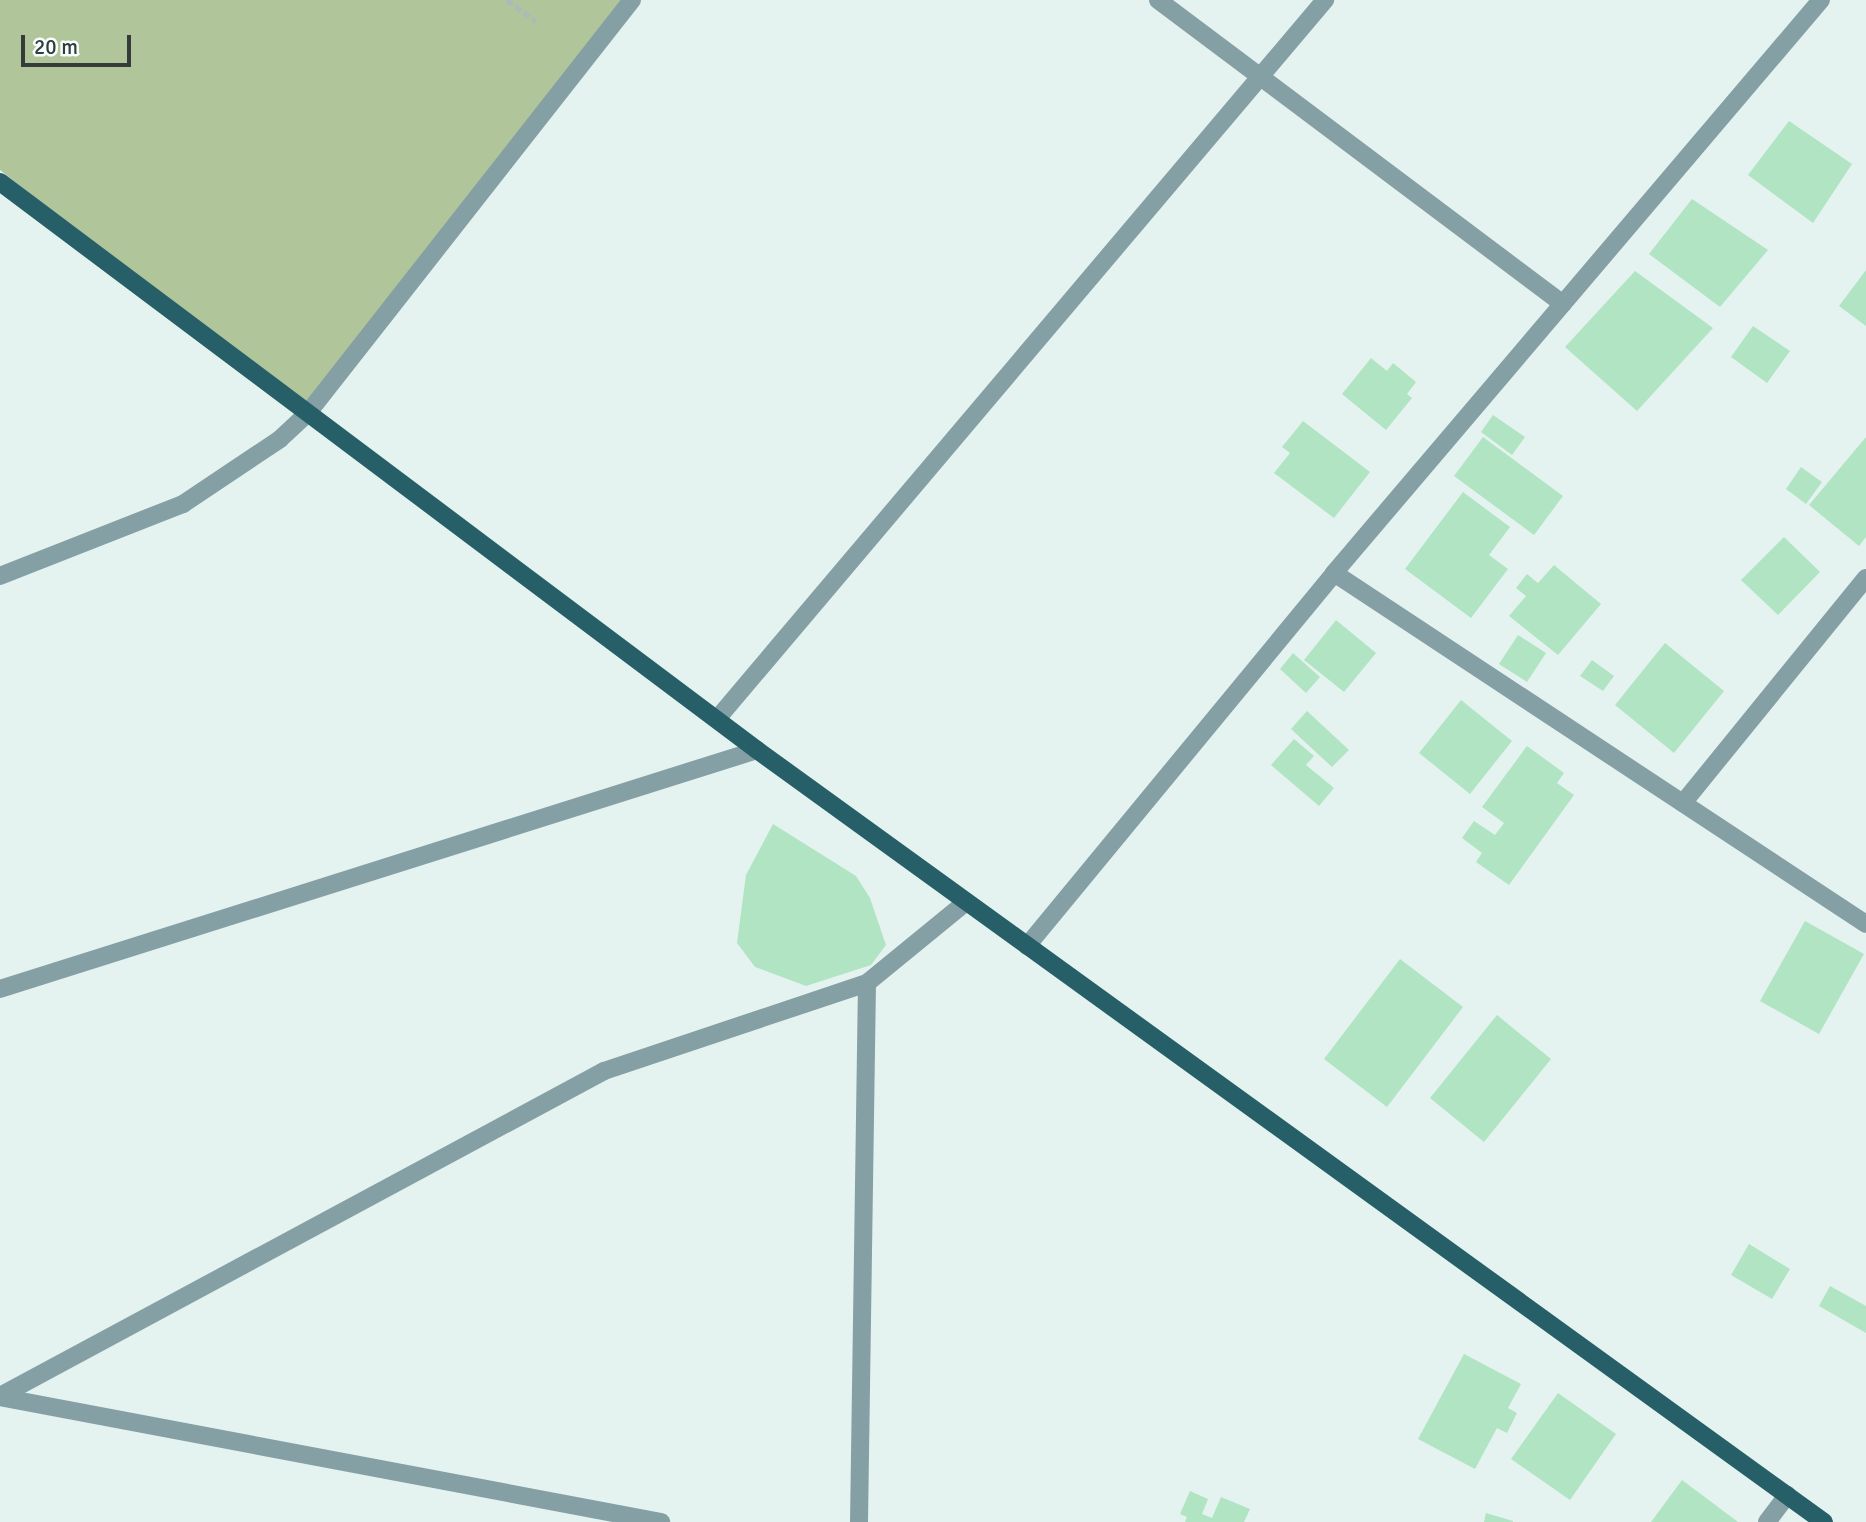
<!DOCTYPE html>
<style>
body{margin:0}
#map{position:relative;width:1866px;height:1522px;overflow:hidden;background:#e4f3f0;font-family:Signika,sans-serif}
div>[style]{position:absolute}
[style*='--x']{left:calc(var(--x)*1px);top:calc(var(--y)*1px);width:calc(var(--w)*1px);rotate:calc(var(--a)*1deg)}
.green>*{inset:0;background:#b1c59b}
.building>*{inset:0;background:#b1e4c2}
.path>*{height:4.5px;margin-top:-2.25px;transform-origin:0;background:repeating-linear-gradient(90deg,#aebab8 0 7px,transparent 0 10.5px)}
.minor>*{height:18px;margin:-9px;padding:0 9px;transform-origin:9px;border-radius:9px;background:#84a0a5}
.major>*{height:18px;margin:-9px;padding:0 9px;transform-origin:9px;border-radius:9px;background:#265f67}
span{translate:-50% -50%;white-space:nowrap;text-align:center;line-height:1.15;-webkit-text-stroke:5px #f6fffd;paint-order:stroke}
.scale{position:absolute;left:21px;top:35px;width:110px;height:32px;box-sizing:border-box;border:4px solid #353b3a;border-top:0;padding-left:9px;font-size:21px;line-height:24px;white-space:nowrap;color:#353b3a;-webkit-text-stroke:5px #f6fffd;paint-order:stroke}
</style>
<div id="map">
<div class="green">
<i style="clip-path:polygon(0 0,632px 0,308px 413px,0 170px)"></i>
</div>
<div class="building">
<i style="clip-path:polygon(1789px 121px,1852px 164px,1813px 223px,1748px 175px)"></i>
<i style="clip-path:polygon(1692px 199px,1768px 250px,1720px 307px,1649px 254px)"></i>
<i style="clip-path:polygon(1866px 270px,1866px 326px,1839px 306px)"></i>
<i style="clip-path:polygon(1635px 271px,1713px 328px,1637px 411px,1565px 347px)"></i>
<i style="clip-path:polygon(1753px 326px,1790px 351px,1767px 383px,1731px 357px)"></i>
<i style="clip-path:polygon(1371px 358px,1387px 371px,1393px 363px,1416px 382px,1407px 394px,1412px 398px,1386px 430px,1342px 394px)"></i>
<i style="clip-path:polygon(1493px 415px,1525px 437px,1512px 455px,1481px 432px)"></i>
<i style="clip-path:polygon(1303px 421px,1370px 472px,1334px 518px,1274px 473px,1290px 453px,1282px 447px)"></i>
<i style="clip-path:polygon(1483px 437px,1563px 496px,1534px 535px,1454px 476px)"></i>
<i style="clip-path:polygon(1866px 437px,1866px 537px,1859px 546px,1809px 505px)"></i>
<i style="clip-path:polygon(1801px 467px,1822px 482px,1806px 504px,1786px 489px)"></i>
<i style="clip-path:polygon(1463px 492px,1510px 527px,1489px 555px,1508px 569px,1471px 618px,1405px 569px)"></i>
<i style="clip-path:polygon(1784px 537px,1820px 572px,1778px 615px,1741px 580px)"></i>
<i style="clip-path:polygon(1554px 565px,1601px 604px,1558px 655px,1509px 616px,1526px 596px,1516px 588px,1527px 574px,1538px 583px)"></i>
<i style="clip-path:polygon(1336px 620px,1376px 653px,1344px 692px,1304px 660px)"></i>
<i style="clip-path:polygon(1518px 635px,1546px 653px,1527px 682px,1499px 664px)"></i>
<i style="clip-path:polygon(1665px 643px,1724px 691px,1674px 753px,1615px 705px)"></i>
<i style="clip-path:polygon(1293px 653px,1320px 677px,1306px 693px,1280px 669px)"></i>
<i style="clip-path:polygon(1592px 660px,1614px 676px,1603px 691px,1580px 676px)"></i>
<i style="clip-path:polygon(1461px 700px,1512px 741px,1470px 794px,1419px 753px)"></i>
<i style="clip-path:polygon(1307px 711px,1349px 750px,1332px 767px,1291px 729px)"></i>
<i style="clip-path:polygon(1294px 739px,1314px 756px,1306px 765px,1334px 788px,1319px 806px,1271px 765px)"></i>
<i style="clip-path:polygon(1527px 746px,1564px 773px,1557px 783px,1574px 795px,1509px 885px,1476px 862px,1482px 853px,1462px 838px,1474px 821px,1495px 835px,1504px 823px,1482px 807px)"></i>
<i style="clip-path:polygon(773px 824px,856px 876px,870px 898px,886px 945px,871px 965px,806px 986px,755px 967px,737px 943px,746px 875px)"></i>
<i style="clip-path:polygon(1805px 921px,1864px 954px,1819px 1034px,1760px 1001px)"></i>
<i style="clip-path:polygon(1400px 959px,1463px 1007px,1387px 1107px,1324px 1059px)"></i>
<i style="clip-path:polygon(1497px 1015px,1551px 1059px,1484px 1142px,1430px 1098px)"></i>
<i style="clip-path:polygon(1749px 1244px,1790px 1269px,1772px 1299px,1731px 1275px)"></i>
<i style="clip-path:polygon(1830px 1286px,1866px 1306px,1866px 1333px,1819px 1306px)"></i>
<i style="clip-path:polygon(1464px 1354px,1521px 1384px,1508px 1408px,1517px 1413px,1507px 1433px,1497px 1428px,1475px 1469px,1418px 1439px)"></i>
<i style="clip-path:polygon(1558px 1393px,1616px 1434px,1570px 1500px,1511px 1459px)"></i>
<i style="clip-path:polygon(1682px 1480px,1738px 1522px,1651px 1522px)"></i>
<i style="clip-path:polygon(1190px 1491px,1208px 1499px,1202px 1514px,1212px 1518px,1221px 1497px,1250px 1509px,1244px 1522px,1185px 1522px,1187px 1517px,1180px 1514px)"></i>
<i style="clip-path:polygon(1486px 1513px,1513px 1521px,1513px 1522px,1484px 1522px)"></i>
</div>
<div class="path">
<i style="--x:507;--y:0;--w:36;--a:36"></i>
</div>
<div class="minor">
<i style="--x:1158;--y:0;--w:506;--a:36.89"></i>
<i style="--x:1334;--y:573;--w:637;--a:33.42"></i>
<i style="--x:0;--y:576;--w:197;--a:-21.5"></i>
<i style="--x:183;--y:504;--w:117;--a:-33.8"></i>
<i style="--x:280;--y:439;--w:38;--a:-43"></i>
<i style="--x:308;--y:413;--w:525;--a:-51.89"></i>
<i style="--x:717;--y:719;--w:942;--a:-49.78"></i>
<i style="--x:1683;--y:803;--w:290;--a:-50.9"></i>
<i style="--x:1027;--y:946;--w:483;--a:-50.5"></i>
<i style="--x:1334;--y:573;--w:752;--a:-49.64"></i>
<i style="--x:0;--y:989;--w:794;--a:-17.52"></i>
<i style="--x:0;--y:1396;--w:686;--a:-28.28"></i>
<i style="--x:604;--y:1071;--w:277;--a:-18.5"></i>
<i style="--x:867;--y:983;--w:128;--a:-39.3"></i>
<i style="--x:0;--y:1397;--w:673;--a:10.71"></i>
<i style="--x:859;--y:1522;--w:539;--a:-89.15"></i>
<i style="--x:1767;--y:1522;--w:34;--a:-53"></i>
</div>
<div class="major">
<i style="--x:0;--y:182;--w:946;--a:36.88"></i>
<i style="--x:757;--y:750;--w:1317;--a:35.89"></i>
</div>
<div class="scale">20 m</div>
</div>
